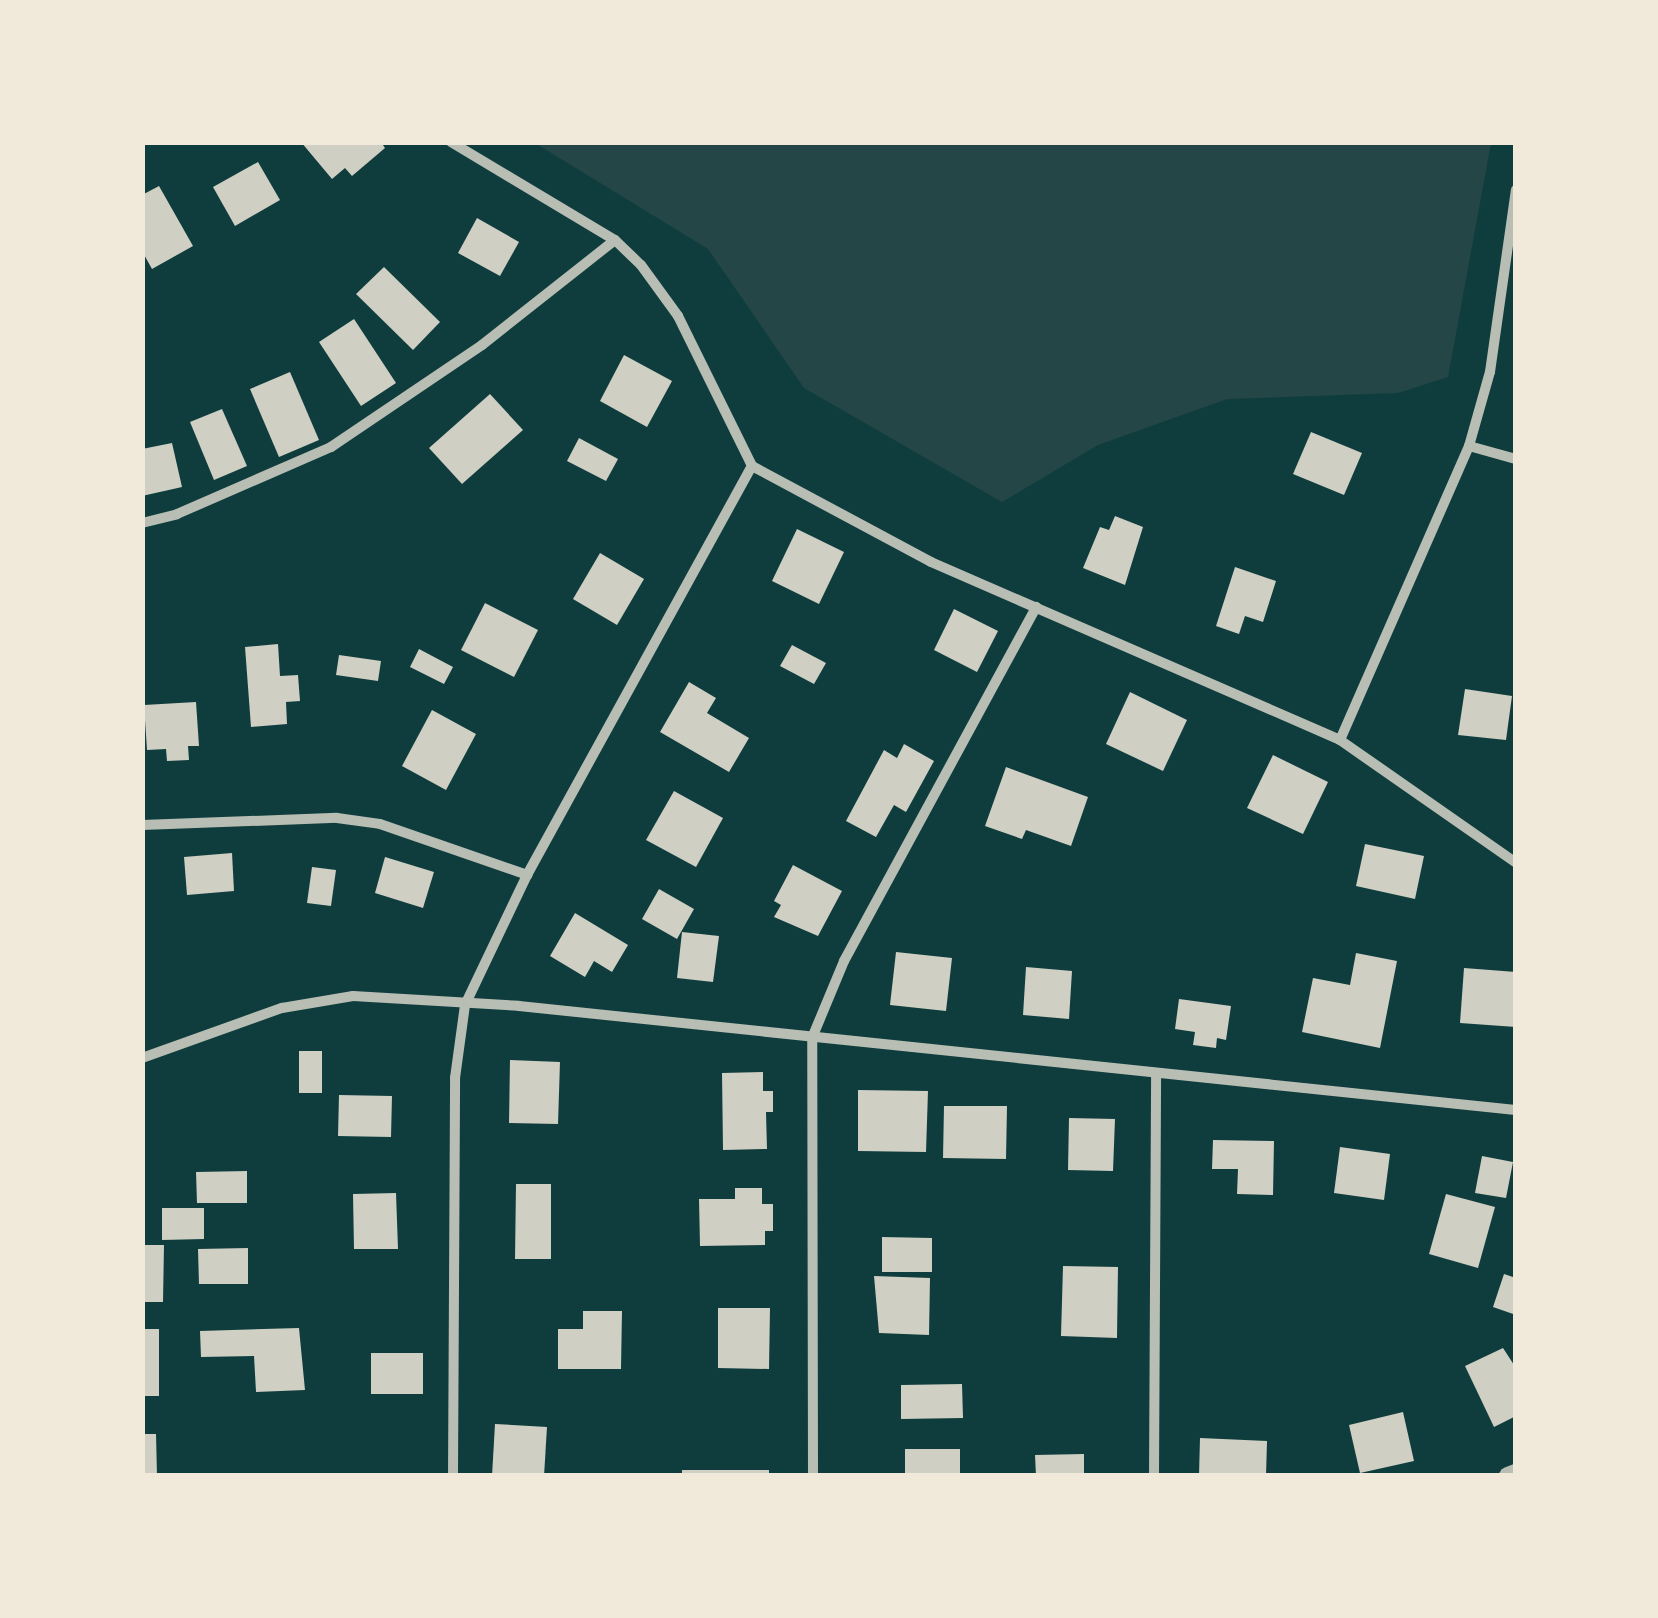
<!DOCTYPE html>
<style>
body{margin:0}
#map{position:relative;width:1658px;height:1618px;overflow:hidden;background:#0f3d3e;font-family:"Times New Roman",serif}
div>[style]{position:absolute}
[style*='--x']{left:calc(var(--x)*1px);top:calc(var(--y)*1px);width:calc(var(--w)*1px);rotate:calc(var(--a)*1deg)}
.green>*{inset:0;background:#244646}
.building>*{inset:0;background:#cfcfc3}
.minor>*{height:10px;margin:-5px;padding:0 5px;transform-origin:5px;border-radius:5px;background:#b8beb3}
.tertiary>*{height:18px;margin:-9px;padding:0 9px;transform-origin:9px;border-radius:9px;background:#b8beb3}
span{translate:-50% -50%;white-space:nowrap;text-align:center;line-height:1.15;-webkit-text-stroke:9px #f1e9da;paint-order:stroke}
.frame{position:absolute;inset:0;border:145px solid #f1e9da;pointer-events:none}
</style>
<div id="map">
<div class="green">
<i style="clip-path:polygon(535px 143px,1491px 143px,1448px 377px,1398px 393px,1227px 399px,1098px 445px,1002px 502px,804px 388px,708px 249px)"></i>
</div>
<div class="building">
<i style="clip-path:polygon(301px 142px,381px 142px,385px 148px,352px 176px,345px 168px,332px 179px)"></i>
<i style="clip-path:polygon(258px 162px,280px 200px,235px 226px,213px 187px)"></i>
<i style="clip-path:polygon(159px 186px,193px 246px,152px 269px,142px 251px,142px 195px)"></i>
<i style="clip-path:polygon(477px 218px,519px 242px,500px 276px,458px 253px)"></i>
<i style="clip-path:polygon(384px 267px,440px 322px,413px 350px,356px 294px)"></i>
<i style="clip-path:polygon(354px 319px,396px 383px,361px 406px,319px 342px)"></i>
<i style="clip-path:polygon(624px 355px,672px 381px,647px 427px,600px 401px)"></i>
<i style="clip-path:polygon(290px 372px,319px 440px,279px 457px,250px 389px)"></i>
<i style="clip-path:polygon(490px 394px,523px 430px,462px 484px,429px 448px)"></i>
<i style="clip-path:polygon(222px 409px,247px 466px,214px 480px,190px 422px)"></i>
<i style="clip-path:polygon(1311px 432px,1362px 453px,1344px 495px,1293px 474px)"></i>
<i style="clip-path:polygon(579px 438px,618px 459px,606px 481px,567px 461px)"></i>
<i style="clip-path:polygon(172px 443px,182px 487px,142px 496px,142px 449px)"></i>
<i style="clip-path:polygon(1115px 516px,1143px 527px,1125px 585px,1083px 568px,1100px 527px,1109px 530px)"></i>
<i style="clip-path:polygon(797px 529px,844px 552px,819px 604px,772px 581px)"></i>
<i style="clip-path:polygon(600px 553px,644px 579px,617px 625px,573px 599px)"></i>
<i style="clip-path:polygon(1235px 567px,1276px 581px,1263px 622px,1245px 616px,1239px 634px,1216px 626px)"></i>
<i style="clip-path:polygon(485px 603px,538px 630px,514px 677px,461px 650px)"></i>
<i style="clip-path:polygon(954px 609px,998px 631px,977px 672px,934px 650px)"></i>
<i style="clip-path:polygon(278px 644px,280px 676px,298px 675px,300px 701px,286px 702px,287px 724px,251px 727px,245px 647px)"></i>
<i style="clip-path:polygon(792px 645px,826px 663px,814px 684px,780px 666px)"></i>
<i style="clip-path:polygon(419px 649px,453px 667px,444px 684px,410px 667px)"></i>
<i style="clip-path:polygon(339px 655px,381px 661px,378px 681px,336px 675px)"></i>
<i style="clip-path:polygon(689px 682px,716px 698px,707px 713px,749px 738px,729px 772px,660px 732px)"></i>
<i style="clip-path:polygon(1465px 689px,1512px 696px,1506px 740px,1458px 735px)"></i>
<i style="clip-path:polygon(1130px 692px,1187px 720px,1163px 771px,1106px 744px)"></i>
<i style="clip-path:polygon(196px 702px,199px 746px,188px 746px,189px 760px,167px 761px,166px 749px,147px 750px,144px 705px)"></i>
<i style="clip-path:polygon(432px 710px,476px 734px,446px 790px,402px 766px)"></i>
<i style="clip-path:polygon(904px 744px,934px 761px,906px 812px,894px 805px,876px 837px,846px 821px,884px 750px,897px 758px)"></i>
<i style="clip-path:polygon(1273px 755px,1328px 782px,1303px 834px,1247px 808px)"></i>
<i style="clip-path:polygon(1006px 767px,1088px 797px,1071px 846px,1026px 830px,1022px 839px,985px 826px)"></i>
<i style="clip-path:polygon(674px 791px,723px 818px,696px 867px,646px 840px)"></i>
<i style="clip-path:polygon(1365px 844px,1424px 856px,1415px 899px,1356px 886px)"></i>
<i style="clip-path:polygon(232px 853px,234px 891px,187px 895px,184px 857px)"></i>
<i style="clip-path:polygon(385px 857px,434px 872px,423px 908px,375px 893px)"></i>
<i style="clip-path:polygon(793px 865px,842px 891px,818px 936px,774px 917px,781px 905px,774px 901px)"></i>
<i style="clip-path:polygon(312px 867px,336px 870px,331px 906px,307px 903px)"></i>
<i style="clip-path:polygon(659px 889px,694px 909px,677px 939px,642px 919px)"></i>
<i style="clip-path:polygon(575px 913px,628px 945px,612px 972px,594px 961px,585px 977px,550px 956px)"></i>
<i style="clip-path:polygon(682px 932px,719px 936px,713px 982px,677px 978px)"></i>
<i style="clip-path:polygon(896px 952px,952px 958px,946px 1011px,890px 1005px)"></i>
<i style="clip-path:polygon(1356px 953px,1397px 961px,1380px 1048px,1302px 1032px,1313px 978px,1350px 985px)"></i>
<i style="clip-path:polygon(1026px 967px,1072px 971px,1069px 1019px,1023px 1015px)"></i>
<i style="clip-path:polygon(1464px 968px,1516px 972px,1516px 1027px,1460px 1023px)"></i>
<i style="clip-path:polygon(1179px 999px,1231px 1006px,1226px 1040px,1217px 1038px,1216px 1048px,1193px 1045px,1195px 1032px,1175px 1029px)"></i>
<i style="clip-path:polygon(299px 1051px,322px 1051px,322px 1093px,299px 1093px)"></i>
<i style="clip-path:polygon(510px 1060px,560px 1062px,558px 1124px,509px 1123px)"></i>
<i style="clip-path:polygon(763px 1072px,763px 1091px,773px 1091px,773px 1112px,766px 1112px,767px 1149px,723px 1150px,722px 1073px)"></i>
<i style="clip-path:polygon(858px 1090px,928px 1091px,926px 1152px,858px 1151px)"></i>
<i style="clip-path:polygon(339px 1095px,392px 1096px,391px 1137px,338px 1136px)"></i>
<i style="clip-path:polygon(944px 1106px,1007px 1106px,1006px 1159px,943px 1158px)"></i>
<i style="clip-path:polygon(1069px 1118px,1115px 1119px,1113px 1171px,1068px 1170px)"></i>
<i style="clip-path:polygon(1213px 1140px,1274px 1141px,1273px 1195px,1237px 1194px,1238px 1169px,1212px 1169px)"></i>
<i style="clip-path:polygon(1340px 1147px,1390px 1154px,1384px 1200px,1334px 1193px)"></i>
<i style="clip-path:polygon(1482px 1156px,1513px 1162px,1506px 1198px,1475px 1193px)"></i>
<i style="clip-path:polygon(247px 1171px,247px 1203px,197px 1203px,196px 1172px)"></i>
<i style="clip-path:polygon(516px 1184px,551px 1184px,551px 1259px,515px 1259px)"></i>
<i style="clip-path:polygon(735px 1188px,762px 1188px,762px 1204px,773px 1204px,773px 1231px,765px 1231px,765px 1245px,700px 1246px,699px 1199px,735px 1199px)"></i>
<i style="clip-path:polygon(396px 1193px,398px 1249px,354px 1249px,353px 1194px)"></i>
<i style="clip-path:polygon(1446px 1194px,1495px 1207px,1478px 1268px,1429px 1254px)"></i>
<i style="clip-path:polygon(162px 1208px,204px 1208px,204px 1239px,162px 1240px)"></i>
<i style="clip-path:polygon(882px 1237px,932px 1238px,932px 1272px,882px 1272px)"></i>
<i style="clip-path:polygon(142px 1245px,164px 1245px,163px 1302px,142px 1302px)"></i>
<i style="clip-path:polygon(248px 1248px,248px 1284px,199px 1284px,198px 1249px)"></i>
<i style="clip-path:polygon(1063px 1266px,1118px 1267px,1117px 1338px,1061px 1336px)"></i>
<i style="clip-path:polygon(1504px 1274px,1516px 1278px,1516px 1315px,1493px 1307px)"></i>
<i style="clip-path:polygon(874px 1276px,930px 1278px,929px 1335px,879px 1333px)"></i>
<i style="clip-path:polygon(718px 1308px,770px 1308px,769px 1369px,718px 1368px)"></i>
<i style="clip-path:polygon(583px 1311px,622px 1311px,621px 1369px,558px 1369px,558px 1329px,583px 1329px)"></i>
<i style="clip-path:polygon(299px 1328px,305px 1390px,256px 1392px,254px 1356px,201px 1357px,200px 1331px)"></i>
<i style="clip-path:polygon(142px 1329px,159px 1329px,159px 1396px,142px 1396px)"></i>
<i style="clip-path:polygon(1503px 1348px,1516px 1368px,1516px 1416px,1494px 1427px,1465px 1366px)"></i>
<i style="clip-path:polygon(371px 1353px,423px 1353px,423px 1394px,371px 1394px)"></i>
<i style="clip-path:polygon(962px 1384px,963px 1418px,901px 1419px,901px 1385px)"></i>
<i style="clip-path:polygon(1403px 1412px,1414px 1461px,1360px 1473px,1349px 1425px)"></i>
<i style="clip-path:polygon(495px 1424px,547px 1427px,544px 1476px,492px 1476px)"></i>
<i style="clip-path:polygon(142px 1434px,156px 1434px,157px 1476px,142px 1476px)"></i>
<i style="clip-path:polygon(1200px 1438px,1267px 1441px,1266px 1476px,1199px 1476px)"></i>
<i style="clip-path:polygon(905px 1449px,960px 1449px,960px 1476px,905px 1476px)"></i>
<i style="clip-path:polygon(1084px 1454px,1084px 1476px,1036px 1476px,1035px 1455px)"></i>
<i style="clip-path:polygon(682px 1470px,769px 1470px,769px 1476px,682px 1476px)"></i>
</div>
<div class="minor">
<i style="--x:451;--y:142;--w:191;--a:30.9"></i>
<i style="--x:615;--y:240;--w:36;--a:44"></i>
<i style="--x:641;--y:265;--w:63;--a:54"></i>
<i style="--x:678;--y:316;--w:167;--a:63.7"></i>
<i style="--x:752;--y:466;--w:203;--a:28.2"></i>
<i style="--x:931;--y:562;--w:446;--a:23.5"></i>
<i style="--x:1340;--y:740;--w:215;--a:34.9"></i>
<i style="--x:1469;--y:446;--w:49;--a:15.5"></i>
<i style="--x:142;--y:523;--w:36;--a:-14"></i>
<i style="--x:177;--y:514;--w:168;--a:-23.5"></i>
<i style="--x:331;--y:447;--w:182;--a:-34"></i>
<i style="--x:482;--y:345;--w:169;--a:-38.3"></i>
<i style="--x:1340;--y:740;--w:321;--a:-66.3"></i>
<i style="--x:1469;--y:446;--w:77;--a:-74.2"></i>
<i style="--x:1490;--y:372;--w:184;--a:-81.9"></i>
<i style="--x:142;--y:825;--w:195;--a:-2.1"></i>
<i style="--x:337;--y:818;--w:43;--a:7.9"></i>
<i style="--x:380;--y:824;--w:156;--a:19.1"></i>
<i style="--x:142;--y:1058;--w:149;--a:-19.7"></i>
<i style="--x:282;--y:1008;--w:72;--a:-9.6"></i>
<i style="--x:353;--y:996;--w:166;--a:3.4"></i>
<i style="--x:519;--y:1006;--w:1002;--a:5.96"></i>
<i style="--x:453;--y:1476;--w:398;--a:-89.7"></i>
<i style="--x:455;--y:1078;--w:74;--a:-82.2"></i>
<i style="--x:465;--y:1005;--w:144;--a:-64.5"></i>
<i style="--x:527;--y:875;--w:467;--a:-61.2"></i>
<i style="--x:813;--y:1476;--w:438;--a:-90.1"></i>
<i style="--x:812;--y:1038;--w:83;--a:-67.4"></i>
<i style="--x:844;--y:961;--w:403;--a:-61.5"></i>
<i style="--x:1154;--y:1476;--w:403;--a:-89.7"></i>
</div>
<div class="tertiary">
<i style="--x:1508;--y:1476;--w:9;--a:-21"></i>
</div>
<div class="frame"></div>
</div>
